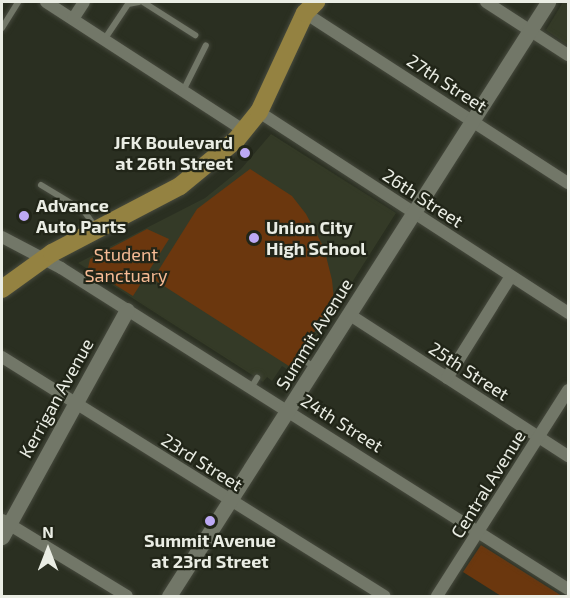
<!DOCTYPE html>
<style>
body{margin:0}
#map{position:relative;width:570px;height:598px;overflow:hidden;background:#2a2f21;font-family:"Exo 2",sans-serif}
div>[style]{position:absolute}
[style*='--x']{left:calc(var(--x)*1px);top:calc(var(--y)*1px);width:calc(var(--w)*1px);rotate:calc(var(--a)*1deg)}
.built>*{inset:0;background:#343a27}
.green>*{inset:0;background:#6b370e}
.roads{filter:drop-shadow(0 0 2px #474a3e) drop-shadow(0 0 2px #474a3e)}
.service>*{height:6px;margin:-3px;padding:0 3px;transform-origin:3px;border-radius:3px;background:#727768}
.minor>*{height:12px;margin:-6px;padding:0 6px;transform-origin:6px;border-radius:6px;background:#727768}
.tertiary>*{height:15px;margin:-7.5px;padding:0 7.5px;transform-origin:7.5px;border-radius:7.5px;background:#727768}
.primary>*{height:18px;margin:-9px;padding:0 9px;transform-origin:9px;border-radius:9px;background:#948241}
.dots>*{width:16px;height:16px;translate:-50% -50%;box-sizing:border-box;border:3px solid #212518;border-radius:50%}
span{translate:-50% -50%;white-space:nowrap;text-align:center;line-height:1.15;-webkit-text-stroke:4.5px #212518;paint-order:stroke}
.street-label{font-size:18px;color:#eaede4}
.poi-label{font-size:18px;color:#eaede4;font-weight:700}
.right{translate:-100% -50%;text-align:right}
.left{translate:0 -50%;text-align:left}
.park-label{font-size:18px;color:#f7bb95}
.frame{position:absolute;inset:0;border:3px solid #eaede4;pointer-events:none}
.north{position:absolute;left:18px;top:520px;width:60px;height:60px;-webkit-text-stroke:4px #212518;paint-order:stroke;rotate:0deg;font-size:16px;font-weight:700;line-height:24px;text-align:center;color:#eaede4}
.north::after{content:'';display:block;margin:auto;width:21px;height:27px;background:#eaede4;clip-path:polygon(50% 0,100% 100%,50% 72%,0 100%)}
</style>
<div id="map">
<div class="built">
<i style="clip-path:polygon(563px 2px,568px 2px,568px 45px,546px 30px)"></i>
<i style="clip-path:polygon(271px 134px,396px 213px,294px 374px,282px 366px,272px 381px,267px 377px,263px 382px,78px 263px,205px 198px,241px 169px)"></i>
</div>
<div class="green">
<i style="clip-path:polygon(250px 169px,292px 196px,306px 214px,324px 248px,332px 280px,334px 300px,292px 368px,153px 279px,197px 209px)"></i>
<i style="clip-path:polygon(147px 229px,169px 239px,133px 296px,88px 268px,90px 259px)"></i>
<i style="clip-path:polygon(481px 545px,562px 596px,501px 596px,463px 572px)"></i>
</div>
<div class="roads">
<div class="service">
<i style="--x:143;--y:2;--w:62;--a:32.4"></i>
<i style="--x:2;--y:28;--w:31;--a:-58"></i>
<i style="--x:104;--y:40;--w:43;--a:-56.3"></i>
<i style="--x:128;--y:4;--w:11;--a:-10"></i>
<i style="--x:183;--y:91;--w:51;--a:-63.4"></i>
<i style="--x:41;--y:185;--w:50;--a:31.2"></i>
<i style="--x:84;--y:211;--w:21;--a:55"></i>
<i style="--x:303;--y:360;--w:14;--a:30"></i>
<i style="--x:251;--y:388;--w:12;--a:-59"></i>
</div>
<div class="minor">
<i style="--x:46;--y:2;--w:237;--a:33"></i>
<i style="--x:486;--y:2;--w:98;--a:32.9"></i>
<i style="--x:305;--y:13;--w:313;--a:32.9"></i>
<i style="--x:73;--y:19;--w:20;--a:-57"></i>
<i style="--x:259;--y:112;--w:369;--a:33"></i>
<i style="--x:2;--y:237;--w:67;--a:27.7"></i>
<i style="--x:61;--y:268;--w:600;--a:32.34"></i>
<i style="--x:350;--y:315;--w:260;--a:32.9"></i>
<i style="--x:2;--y:357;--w:451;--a:32"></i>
<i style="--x:447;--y:378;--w:120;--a:-57.9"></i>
<i style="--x:2;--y:520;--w:146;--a:31.3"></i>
<i style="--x:437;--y:596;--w:244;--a:-57.5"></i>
</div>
<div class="tertiary">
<i style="--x:2;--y:537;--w:259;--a:-61.2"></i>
<i style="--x:169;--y:596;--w:705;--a:-57.46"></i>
</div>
<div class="primary">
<i style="--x:2;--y:289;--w:62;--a:-35.8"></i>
<i style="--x:52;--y:253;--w:144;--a:-27.6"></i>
<i style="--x:180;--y:186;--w:72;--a:-39.4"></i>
<i style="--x:236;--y:140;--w:36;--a:-51"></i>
<i style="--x:259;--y:112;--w:109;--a:-65.1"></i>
<i style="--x:305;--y:13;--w:16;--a:-45"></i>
</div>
</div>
<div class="dots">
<i style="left:245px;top:153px;background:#bda9f5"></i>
<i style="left:24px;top:216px;background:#bda9f5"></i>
<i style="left:254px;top:238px;background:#bda9f5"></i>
<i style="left:210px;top:521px;background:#bda9f5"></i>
</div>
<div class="street-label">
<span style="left:447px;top:83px;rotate:33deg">27th Street</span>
<span style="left:423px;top:198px;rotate:33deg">26th Street</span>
<span style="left:314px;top:334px;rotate:-58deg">Summit Avenue</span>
<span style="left:469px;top:371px;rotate:33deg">25th Street</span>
<span style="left:56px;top:398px;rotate:-61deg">Kerrigan Avenue</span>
<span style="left:342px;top:423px;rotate:32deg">24th Street</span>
<span style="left:202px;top:462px;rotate:32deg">23rd Street</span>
<span style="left:488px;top:484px;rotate:-58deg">Central Avenue</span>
</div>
<div class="poi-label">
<span class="right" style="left:233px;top:153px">JFK Boulevard<br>at 26th Street</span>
<span class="left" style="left:36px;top:216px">Advance<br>Auto Parts</span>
<span class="left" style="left:266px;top:238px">Union City<br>High School</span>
<span style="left:210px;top:551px">Summit Avenue<br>at 23rd Street</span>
</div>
<div class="park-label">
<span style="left:126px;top:265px">Student<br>Sanctuary</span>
</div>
<div class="frame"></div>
<div class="north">N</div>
</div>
